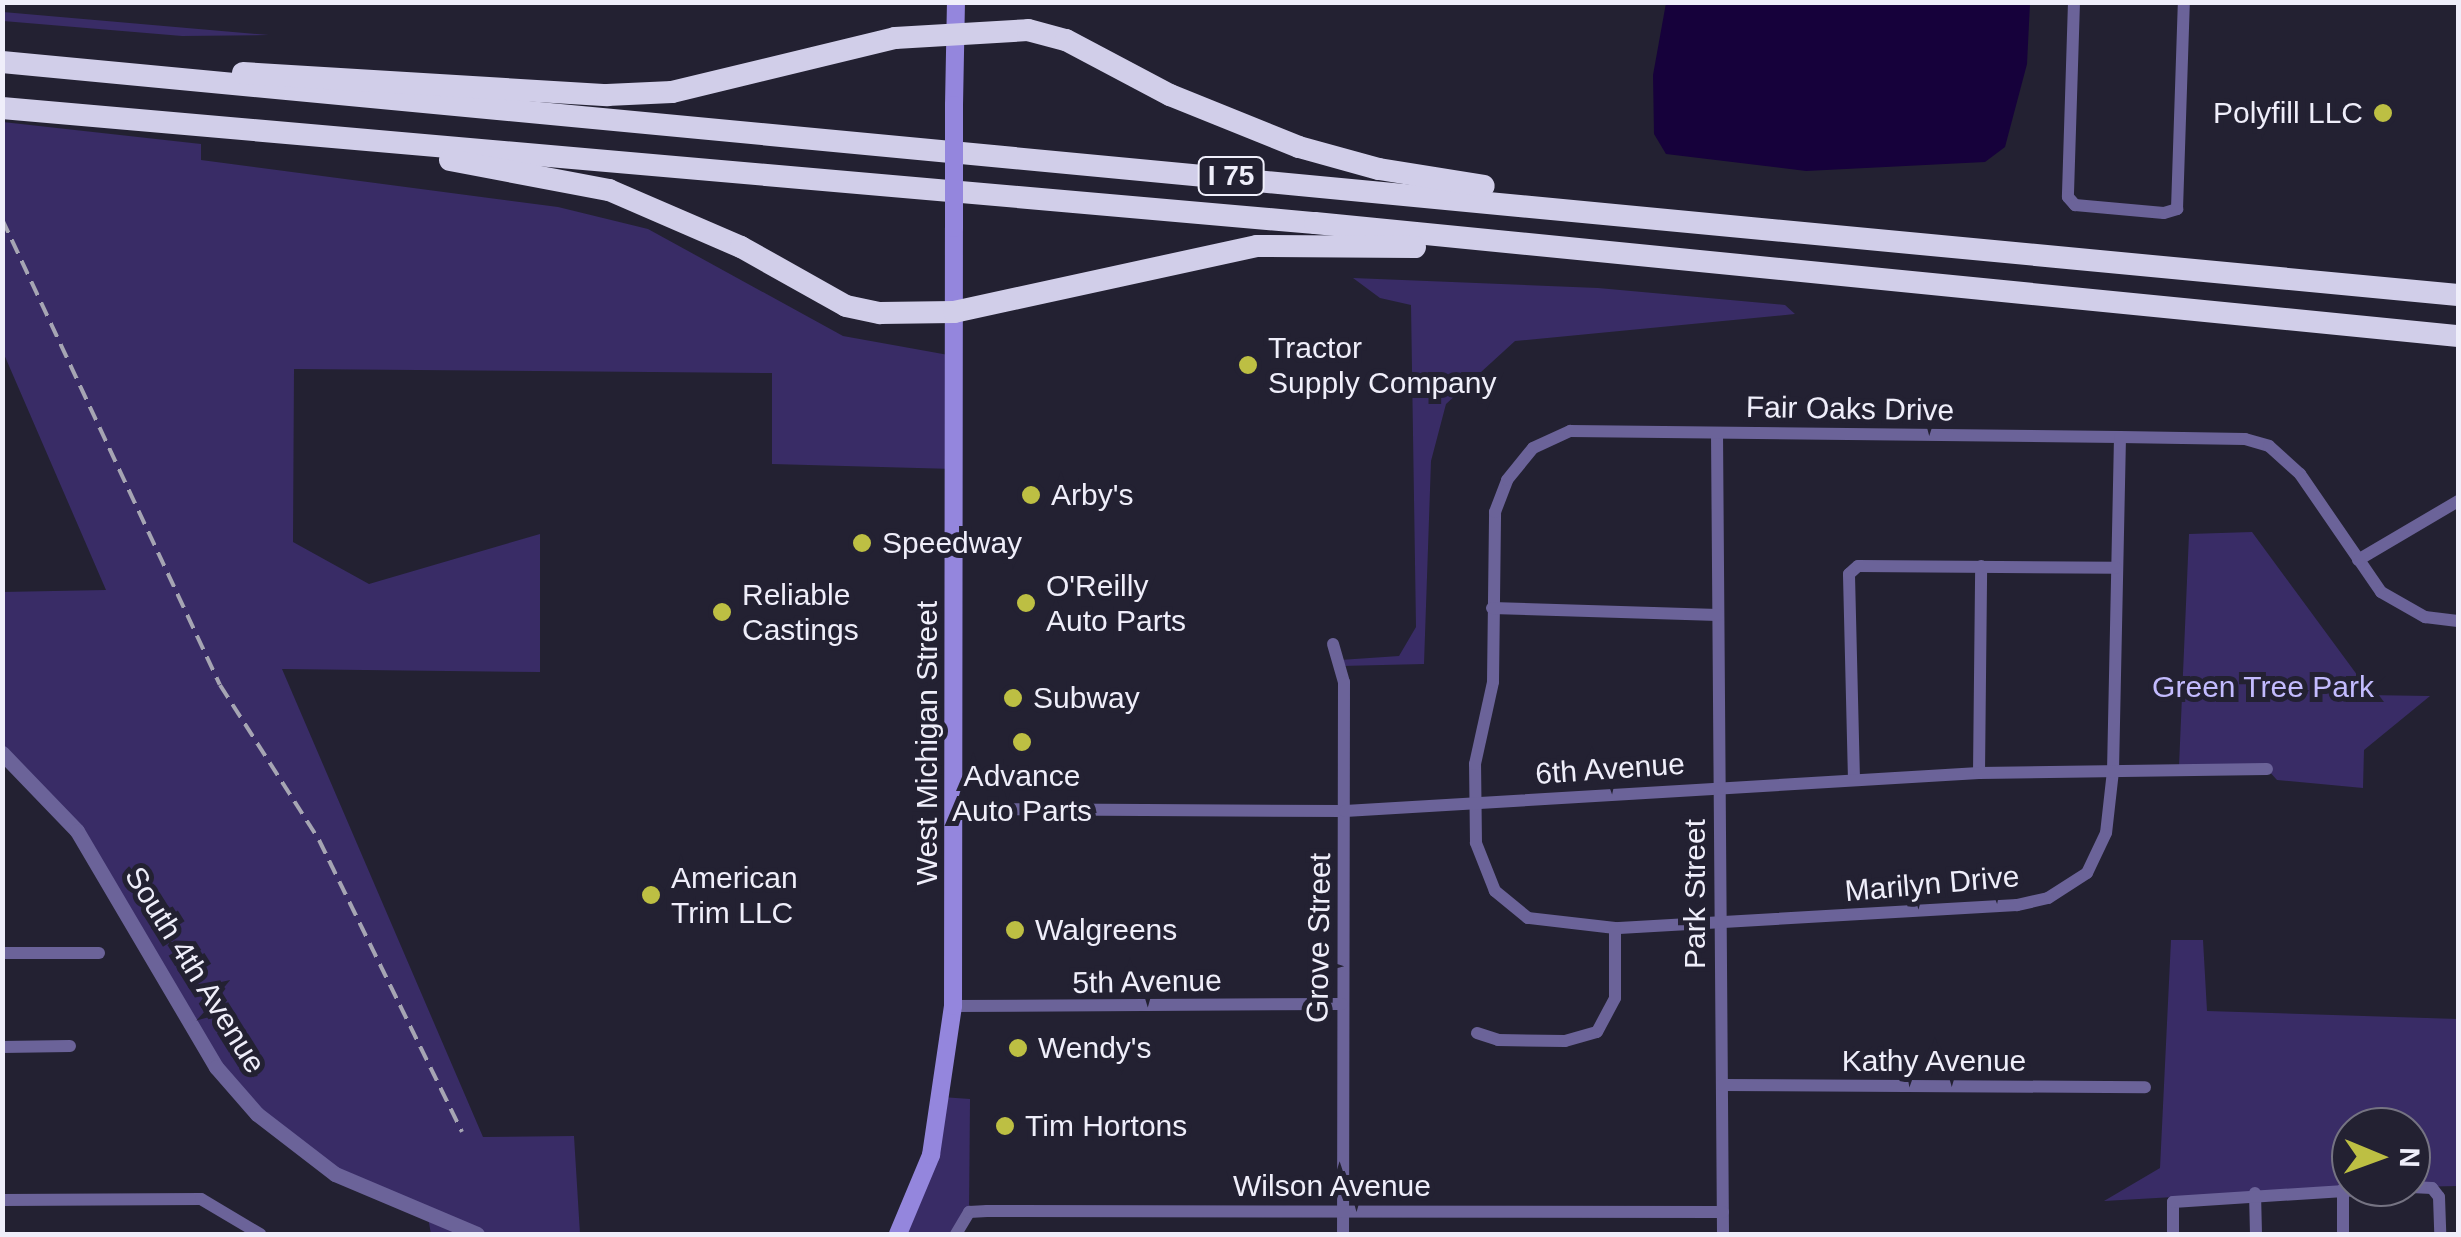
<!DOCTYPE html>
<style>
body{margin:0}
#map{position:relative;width:2461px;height:1237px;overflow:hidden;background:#232132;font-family:Helvetica,sans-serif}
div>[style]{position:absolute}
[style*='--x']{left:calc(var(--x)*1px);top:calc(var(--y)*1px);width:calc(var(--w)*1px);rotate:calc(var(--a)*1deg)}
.green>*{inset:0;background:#392c66}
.water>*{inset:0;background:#16013b}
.minor>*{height:12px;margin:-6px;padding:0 6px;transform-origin:6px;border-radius:6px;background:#6b6399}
.tertiary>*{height:15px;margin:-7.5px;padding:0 7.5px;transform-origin:7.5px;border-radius:7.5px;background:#6b6399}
.secondary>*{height:18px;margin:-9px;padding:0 9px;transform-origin:9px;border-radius:9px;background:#9486dd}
.motorway>*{height:22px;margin:-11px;padding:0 11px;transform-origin:11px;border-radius:11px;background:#d1cee9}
.rail>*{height:4px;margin-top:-2px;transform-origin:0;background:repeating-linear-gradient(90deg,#a6a5b3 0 15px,transparent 0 23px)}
.secondary-bridge>*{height:18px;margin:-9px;padding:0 9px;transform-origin:9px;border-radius:9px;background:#9486dd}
.dots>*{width:28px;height:28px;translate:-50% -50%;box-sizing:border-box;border:5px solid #232132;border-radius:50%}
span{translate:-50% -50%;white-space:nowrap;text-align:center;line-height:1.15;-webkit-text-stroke:10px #232132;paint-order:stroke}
.shield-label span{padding:2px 8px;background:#232132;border:2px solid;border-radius:8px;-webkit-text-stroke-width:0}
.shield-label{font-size:28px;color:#efeefa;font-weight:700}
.poi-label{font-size:30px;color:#efeefa}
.right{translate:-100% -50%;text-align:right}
.left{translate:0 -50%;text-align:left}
.street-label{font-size:30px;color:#efeefa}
.park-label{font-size:30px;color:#c3bbfe}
.frame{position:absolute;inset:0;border:5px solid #efeefa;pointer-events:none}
.north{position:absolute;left:2331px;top:1107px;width:100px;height:100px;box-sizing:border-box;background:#232132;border:2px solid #757382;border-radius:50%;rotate:91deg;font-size:28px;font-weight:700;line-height:40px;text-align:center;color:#efeefa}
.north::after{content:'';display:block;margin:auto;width:35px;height:45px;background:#bdbf43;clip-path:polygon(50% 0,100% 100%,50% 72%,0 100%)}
</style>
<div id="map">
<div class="green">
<i style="clip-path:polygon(2px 12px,3px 12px,269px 35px,182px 36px,3px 21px)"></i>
<i style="clip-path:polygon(3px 122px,201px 144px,201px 160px,558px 207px,648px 229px,843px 336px,954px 356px,954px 469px,772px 464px,772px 373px,294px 369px,293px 542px,369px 584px,540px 534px,540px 672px,282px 669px,483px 1137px,574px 1136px,580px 1234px,431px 1234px,427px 1212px,296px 1149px,216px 1067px,77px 831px,3px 753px,2px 592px,106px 590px,3px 352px)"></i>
<i style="clip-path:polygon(1353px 278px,1598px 288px,1785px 305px,1795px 314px,1515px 341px,1446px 404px,1431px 461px,1424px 664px,1341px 666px,1340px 660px,1399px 656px,1416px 627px,1411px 305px,1380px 298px)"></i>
<i style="clip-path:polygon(2252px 532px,2366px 687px,2366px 695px,2430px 696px,2364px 750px,2363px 788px,2277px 780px,2267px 769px,2179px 766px,2189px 534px)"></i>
<i style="clip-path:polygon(2171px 940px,2203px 940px,2207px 1011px,2458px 1019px,2458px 1186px,2411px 1187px,2411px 1127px,2351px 1127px,2351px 1187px,2104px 1201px,2160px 1168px)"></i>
<i style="clip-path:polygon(942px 1097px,970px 1099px,969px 1212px,956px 1234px,898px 1234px)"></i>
</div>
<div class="water">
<i style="clip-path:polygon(1666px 3px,2030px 3px,2027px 64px,2005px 147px,1985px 162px,1806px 171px,1666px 154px,1654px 134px,1653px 75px)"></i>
</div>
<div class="minor">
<i style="--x:2074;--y:2;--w:195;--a:91.8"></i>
<i style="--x:2068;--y:197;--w:11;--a:49"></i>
<i style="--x:2075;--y:205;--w:89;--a:5.1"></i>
<i style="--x:2164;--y:213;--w:14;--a:-17"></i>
<i style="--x:2177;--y:209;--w:207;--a:-88.1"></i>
<i style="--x:1717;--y:433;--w:801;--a:89.57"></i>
<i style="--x:2120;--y:437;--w:334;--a:91.2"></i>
<i style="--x:2113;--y:771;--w:62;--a:96.4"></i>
<i style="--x:2106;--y:833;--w:44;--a:115.4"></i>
<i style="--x:2087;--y:873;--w:46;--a:147.3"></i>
<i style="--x:2048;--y:898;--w:32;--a:167"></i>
<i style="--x:2017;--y:905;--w:403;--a:176.7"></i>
<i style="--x:1615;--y:928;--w:88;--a:-173.4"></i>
<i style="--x:1528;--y:918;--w:43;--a:-140.7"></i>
<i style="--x:1495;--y:891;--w:52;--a:-111.6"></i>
<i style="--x:1476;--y:843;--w:79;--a:-90.7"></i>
<i style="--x:1475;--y:764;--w:84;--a:-77.6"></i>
<i style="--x:1493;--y:682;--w:170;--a:-89.3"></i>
<i style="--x:1495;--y:512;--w:34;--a:-69"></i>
<i style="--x:1507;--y:480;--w:41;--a:-50.9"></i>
<i style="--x:1533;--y:448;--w:41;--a:-24.7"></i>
<i style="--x:1570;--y:431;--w:550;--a:0.63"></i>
<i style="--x:2120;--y:437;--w:125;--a:0.9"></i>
<i style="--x:2245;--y:439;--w:25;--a:16"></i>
<i style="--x:2269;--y:446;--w:42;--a:42.1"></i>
<i style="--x:2300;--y:474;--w:143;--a:55.5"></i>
<i style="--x:2381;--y:592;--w:51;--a:29.6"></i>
<i style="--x:2425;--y:617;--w:33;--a:7"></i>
<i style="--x:2358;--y:560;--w:116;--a:-30.5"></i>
<i style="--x:1492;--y:608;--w:226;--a:1.8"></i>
<i style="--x:1333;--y:644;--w:40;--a:74"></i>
<i style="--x:1344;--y:682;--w:552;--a:90.1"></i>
<i style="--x:1979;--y:773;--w:207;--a:-89.4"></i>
<i style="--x:1854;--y:780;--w:206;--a:-91.4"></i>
<i style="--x:1849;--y:574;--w:12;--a:-42"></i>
<i style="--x:1858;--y:566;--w:258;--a:0.4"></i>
<i style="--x:956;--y:809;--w:389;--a:0.3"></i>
<i style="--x:1345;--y:811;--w:635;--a:-3.43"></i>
<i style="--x:1979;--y:773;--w:288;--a:-0.8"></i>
<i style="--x:2;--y:953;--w:97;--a:0"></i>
<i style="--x:953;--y:1006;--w:389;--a:-0.3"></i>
<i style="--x:1477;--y:1033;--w:22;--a:18"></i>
<i style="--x:1498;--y:1040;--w:67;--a:0.9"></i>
<i style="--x:1565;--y:1041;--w:33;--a:-16"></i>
<i style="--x:1597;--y:1032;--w:38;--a:-62"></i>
<i style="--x:1615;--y:998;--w:70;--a:-90"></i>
<i style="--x:2;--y:1047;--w:68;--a:-0.8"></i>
<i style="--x:1722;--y:1085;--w:423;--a:0.3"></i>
<i style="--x:2411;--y:1187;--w:21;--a:3"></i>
<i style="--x:2432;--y:1188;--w:11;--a:52"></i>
<i style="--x:2439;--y:1197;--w:37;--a:88"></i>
<i style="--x:2255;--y:1193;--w:41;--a:88.6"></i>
<i style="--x:2;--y:1200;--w:199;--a:-0.3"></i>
<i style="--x:201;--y:1199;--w:69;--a:30.7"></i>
<i style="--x:956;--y:1234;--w:26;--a:-59"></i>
<i style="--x:969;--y:1212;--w:18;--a:-3"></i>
<i style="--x:987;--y:1211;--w:736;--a:0.08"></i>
<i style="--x:2173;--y:1234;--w:32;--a:-90"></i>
<i style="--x:2173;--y:1202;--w:234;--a:-3.7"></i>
<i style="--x:2343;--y:1234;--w:45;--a:-90"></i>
</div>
<div class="tertiary">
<i style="--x:2;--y:753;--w:108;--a:46.1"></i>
<i style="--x:77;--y:831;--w:274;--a:59.5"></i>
<i style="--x:216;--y:1067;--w:62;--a:48.9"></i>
<i style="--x:257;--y:1114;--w:98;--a:37.6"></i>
<i style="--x:335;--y:1174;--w:154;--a:22.9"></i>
</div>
<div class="secondary">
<i style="--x:954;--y:105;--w:103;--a:-88.9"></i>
<i style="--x:898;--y:1234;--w:86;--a:-67.3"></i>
<i style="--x:931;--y:1155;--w:151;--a:-81.6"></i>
<i style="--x:953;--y:1006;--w:778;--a:-89.93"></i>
</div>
<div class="motorway">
<i style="--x:2;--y:62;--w:2467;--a:5.42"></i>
<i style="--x:243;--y:73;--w:365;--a:3.5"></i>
<i style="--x:607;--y:95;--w:65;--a:-2.6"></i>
<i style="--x:672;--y:92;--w:229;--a:-13.6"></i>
<i style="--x:895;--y:38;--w:133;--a:-3.4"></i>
<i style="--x:1028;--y:30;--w:39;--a:15"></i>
<i style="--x:1066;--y:40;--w:118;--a:27.9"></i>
<i style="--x:1170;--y:95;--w:139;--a:22"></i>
<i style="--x:1299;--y:147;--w:83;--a:15.4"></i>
<i style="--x:1379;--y:169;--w:106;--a:9.2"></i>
<i style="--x:2;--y:108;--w:1318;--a:5.01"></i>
<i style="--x:1315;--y:223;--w:1149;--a:5.65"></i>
<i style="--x:450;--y:160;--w:162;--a:10.7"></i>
<i style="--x:609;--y:190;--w:144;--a:23.4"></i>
<i style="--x:741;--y:247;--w:120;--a:29.3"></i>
<i style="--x:846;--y:306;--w:35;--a:12"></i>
<i style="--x:880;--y:313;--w:74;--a:-0.8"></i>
<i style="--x:954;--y:312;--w:310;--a:-12.3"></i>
<i style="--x:1257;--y:246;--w:158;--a:0.4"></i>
</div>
<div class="rail">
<i style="--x:2;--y:219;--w:514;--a:64.93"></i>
<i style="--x:220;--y:685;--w:184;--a:57.4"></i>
<i style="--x:319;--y:840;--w:325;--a:63.9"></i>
</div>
<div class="secondary-bridge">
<i style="--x:954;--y:228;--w:123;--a:-90"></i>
</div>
<div class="dots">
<i style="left:2383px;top:113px;background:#bdbf43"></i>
<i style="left:1248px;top:365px;background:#bdbf43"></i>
<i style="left:1031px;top:495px;background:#bdbf43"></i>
<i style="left:862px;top:543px;background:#bdbf43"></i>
<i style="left:1026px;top:603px;background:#bdbf43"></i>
<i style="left:722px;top:612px;background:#bdbf43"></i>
<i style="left:1013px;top:698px;background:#bdbf43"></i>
<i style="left:1022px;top:742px;background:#bdbf43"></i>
<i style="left:651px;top:895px;background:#bdbf43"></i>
<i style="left:1015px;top:930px;background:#bdbf43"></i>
<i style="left:1018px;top:1048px;background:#bdbf43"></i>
<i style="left:1005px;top:1126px;background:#bdbf43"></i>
</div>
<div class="shield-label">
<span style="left:1231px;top:176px">I 75</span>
</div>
<div class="poi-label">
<span class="right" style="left:2363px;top:113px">Polyfill LLC</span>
<span class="left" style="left:1268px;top:365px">Tractor<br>Supply Company</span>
<span class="left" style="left:1051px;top:495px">Arby's</span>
<span class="left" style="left:882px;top:543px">Speedway</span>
<span class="left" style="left:1046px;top:603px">O'Reilly<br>Auto Parts</span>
<span class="left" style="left:742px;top:612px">Reliable<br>Castings</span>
<span class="left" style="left:1033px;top:698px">Subway</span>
<span style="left:1022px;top:793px">Advance<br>Auto Parts</span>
<span class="left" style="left:671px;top:895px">American<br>Trim LLC</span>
<span class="left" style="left:1035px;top:930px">Walgreens</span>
<span class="left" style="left:1038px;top:1048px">Wendy's</span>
<span class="left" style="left:1025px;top:1126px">Tim Hortons</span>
</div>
<div class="street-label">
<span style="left:1850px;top:409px;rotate:1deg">Fair Oaks Drive</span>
<span style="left:927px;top:743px;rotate:-90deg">West Michigan Street</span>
<span style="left:1610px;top:769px;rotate:-4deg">6th Avenue</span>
<span style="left:1932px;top:884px;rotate:-5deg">Marilyn Drive</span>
<span style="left:1695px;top:894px;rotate:-90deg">Park Street</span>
<span style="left:1319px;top:938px;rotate:-89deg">Grove Street</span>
<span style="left:195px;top:970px;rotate:58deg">South 4th Avenue</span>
<span style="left:1147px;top:982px;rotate:-1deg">5th Avenue</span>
<span style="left:1934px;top:1061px">Kathy Avenue</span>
<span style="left:1332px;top:1186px">Wilson Avenue</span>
</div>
<div class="park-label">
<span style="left:2263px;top:687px">Green Tree Park</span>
</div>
<div class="frame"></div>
<div class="north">N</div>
</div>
